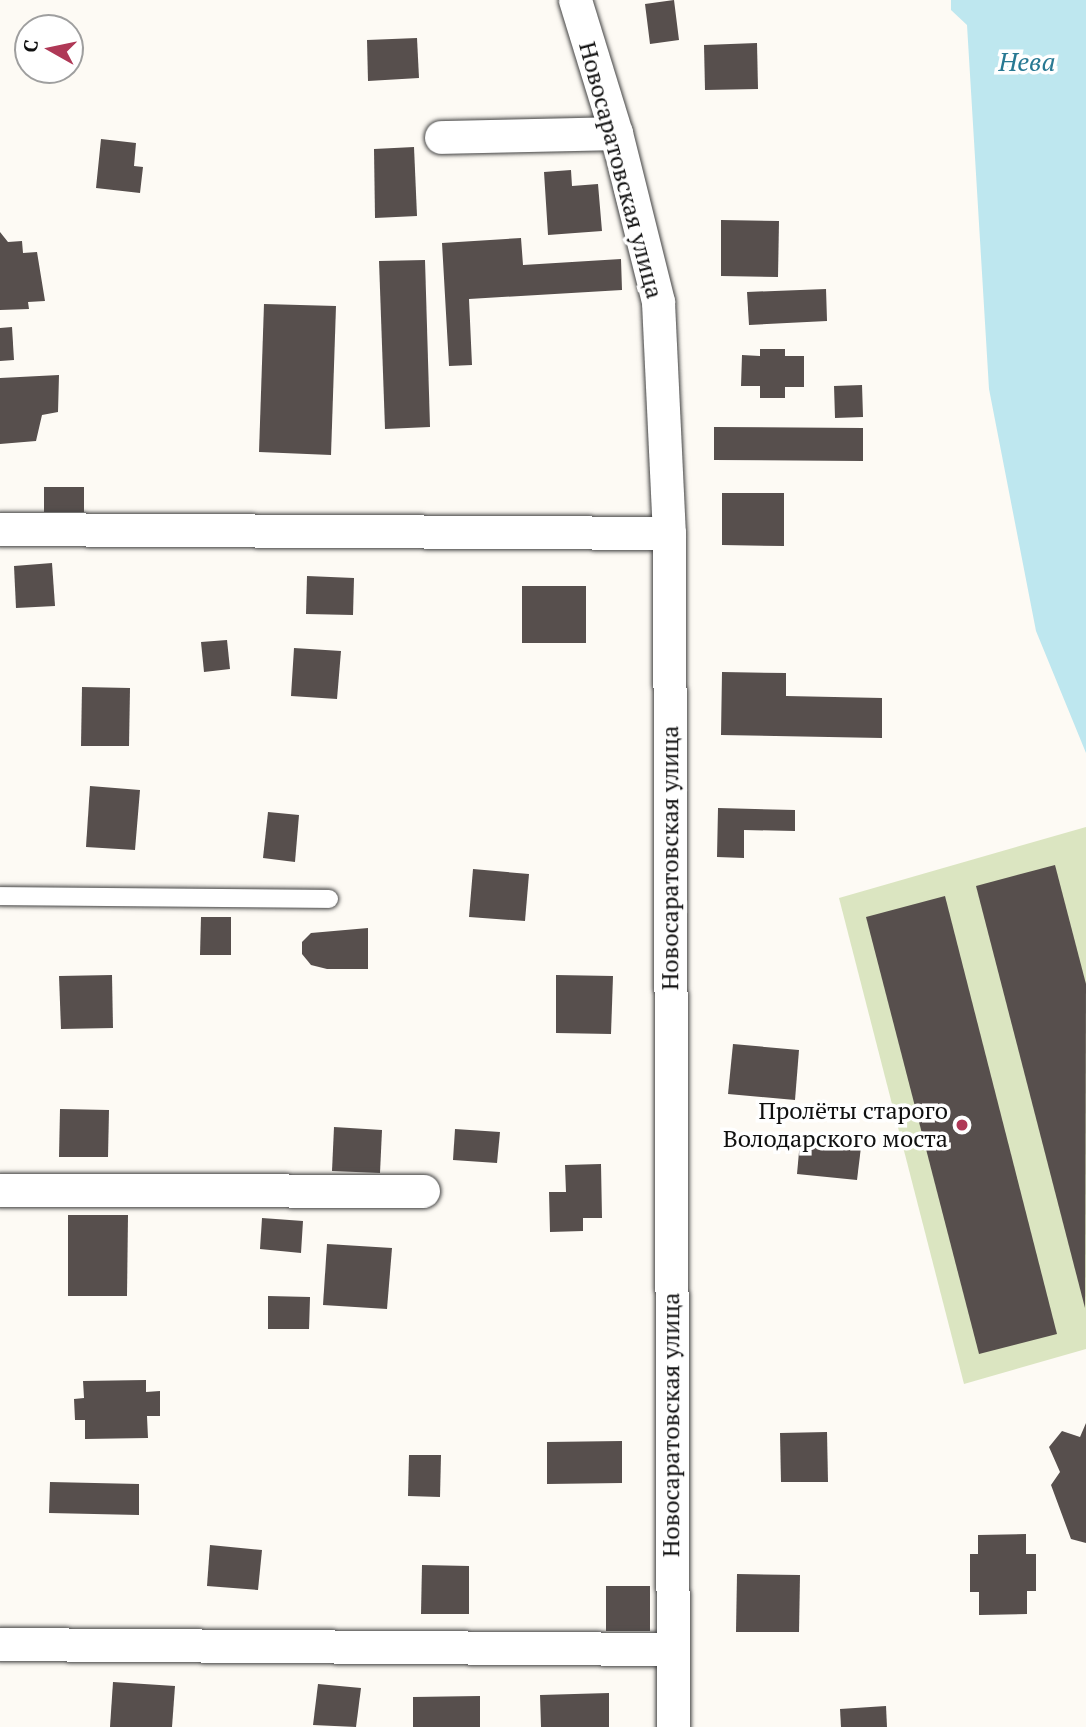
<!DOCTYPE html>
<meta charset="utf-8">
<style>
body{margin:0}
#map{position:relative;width:1086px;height:1727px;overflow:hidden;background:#fdfaf4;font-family:"PT Serif",serif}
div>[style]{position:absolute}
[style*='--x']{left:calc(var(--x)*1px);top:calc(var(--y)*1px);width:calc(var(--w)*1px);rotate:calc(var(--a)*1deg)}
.green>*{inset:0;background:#dbe5c1}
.water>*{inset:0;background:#bee7ef}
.building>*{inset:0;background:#574f4d}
.roads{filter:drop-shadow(0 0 2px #434343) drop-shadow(0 0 2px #434343)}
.service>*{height:18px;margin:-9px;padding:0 9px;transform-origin:9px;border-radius:9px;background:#fff}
.minor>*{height:33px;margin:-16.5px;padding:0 16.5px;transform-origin:16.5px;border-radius:16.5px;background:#fff}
.dots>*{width:19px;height:19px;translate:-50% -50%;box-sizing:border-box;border:4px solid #fff;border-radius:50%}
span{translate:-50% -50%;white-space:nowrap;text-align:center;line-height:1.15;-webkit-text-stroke:7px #fff;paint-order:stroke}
.street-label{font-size:24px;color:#101010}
.poi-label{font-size:24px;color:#101010}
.right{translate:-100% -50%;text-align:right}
.water-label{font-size:26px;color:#287993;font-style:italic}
.north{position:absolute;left:14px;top:14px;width:70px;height:70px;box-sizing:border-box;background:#fff;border:2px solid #9f9f9f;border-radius:50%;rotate:279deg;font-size:19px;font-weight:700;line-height:28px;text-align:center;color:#101010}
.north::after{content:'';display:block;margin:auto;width:24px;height:32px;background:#af3856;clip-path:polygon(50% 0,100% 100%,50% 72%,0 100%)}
</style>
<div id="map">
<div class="green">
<i style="clip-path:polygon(1086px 827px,1086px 1349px,964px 1384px,839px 898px)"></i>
</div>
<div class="water">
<i style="clip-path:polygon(951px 0,1086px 0,1086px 753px,1036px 631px,989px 389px,967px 25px,951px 10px)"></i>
</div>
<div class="building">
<i style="clip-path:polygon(674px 0,679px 40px,650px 44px,645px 4px)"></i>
<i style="clip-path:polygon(417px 38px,419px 78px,368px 81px,367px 40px)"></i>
<i style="clip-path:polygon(757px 43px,758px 89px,705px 90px,704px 45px)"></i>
<i style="clip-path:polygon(101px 139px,136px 143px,134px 166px,143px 167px,140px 193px,96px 188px)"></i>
<i style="clip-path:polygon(414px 147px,417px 216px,375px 218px,374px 149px)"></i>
<i style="clip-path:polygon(571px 170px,572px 186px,598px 184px,602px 231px,548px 235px,544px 172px)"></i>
<i style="clip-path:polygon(721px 220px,779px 221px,778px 277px,721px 276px)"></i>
<i style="clip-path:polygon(0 232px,8px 242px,22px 241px,23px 253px,37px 252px,45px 301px,28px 302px,29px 309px,0 310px)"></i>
<i style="clip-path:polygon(521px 238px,523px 265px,621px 259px,622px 290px,469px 299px,472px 365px,449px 366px,442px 243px)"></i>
<i style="clip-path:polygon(425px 260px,430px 427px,385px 429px,379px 261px)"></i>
<i style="clip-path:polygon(826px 289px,827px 321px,749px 325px,747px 292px)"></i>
<i style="clip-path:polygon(264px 304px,336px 306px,331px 455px,259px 452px)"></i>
<i style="clip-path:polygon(12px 327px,14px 360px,0 361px,0 328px)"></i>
<i style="clip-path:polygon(760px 349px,785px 349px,785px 356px,804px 356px,804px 387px,785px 387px,785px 398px,760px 398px,760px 386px,741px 386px,742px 355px,760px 356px)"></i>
<i style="clip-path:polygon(59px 375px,58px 412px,42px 415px,36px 441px,0 444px,0 378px)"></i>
<i style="clip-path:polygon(862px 385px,863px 417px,835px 418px,834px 386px)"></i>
<i style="clip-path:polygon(714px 427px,863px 428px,863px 461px,714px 460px)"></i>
<i style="clip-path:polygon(44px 487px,84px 487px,84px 512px,44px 512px)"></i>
<i style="clip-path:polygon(722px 493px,784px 493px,784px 546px,722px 545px)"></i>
<i style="clip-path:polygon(52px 563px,55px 606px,16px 608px,14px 566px)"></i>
<i style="clip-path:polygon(307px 576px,354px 578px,353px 615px,306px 614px)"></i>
<i style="clip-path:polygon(522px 586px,586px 586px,586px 643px,522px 643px)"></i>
<i style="clip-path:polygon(227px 640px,230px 669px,204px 672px,201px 642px)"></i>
<i style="clip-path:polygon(294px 648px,341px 651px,337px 699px,291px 696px)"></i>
<i style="clip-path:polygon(722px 672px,786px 673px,786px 696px,882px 698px,882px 738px,721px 735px)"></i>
<i style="clip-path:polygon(82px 687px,130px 688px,129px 746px,81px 746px)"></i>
<i style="clip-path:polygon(90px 786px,140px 790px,135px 850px,86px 847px)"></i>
<i style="clip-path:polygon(718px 808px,795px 810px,795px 831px,744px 830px,744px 858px,717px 857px)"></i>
<i style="clip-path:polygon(268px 812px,299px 815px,295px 862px,263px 858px)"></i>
<i style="clip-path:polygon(1055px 865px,1086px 984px,1085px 1308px,976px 886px)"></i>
<i style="clip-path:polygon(473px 869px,529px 874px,525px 921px,469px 917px)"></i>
<i style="clip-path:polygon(945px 896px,1057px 1334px,979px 1354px,866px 917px)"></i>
<i style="clip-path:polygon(201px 917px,231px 917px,231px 955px,200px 955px)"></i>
<i style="clip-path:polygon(368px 928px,368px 969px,327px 969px,311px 965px,302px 954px,302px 942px,311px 933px)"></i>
<i style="clip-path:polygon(112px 975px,113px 1028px,61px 1029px,59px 976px)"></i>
<i style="clip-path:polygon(556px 975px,613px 976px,611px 1034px,556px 1033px)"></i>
<i style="clip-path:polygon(733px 1044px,799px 1050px,795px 1100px,728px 1094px)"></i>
<i style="clip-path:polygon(60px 1109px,109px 1110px,108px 1157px,59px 1157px)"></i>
<i style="clip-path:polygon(334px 1127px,382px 1130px,380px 1173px,332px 1171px)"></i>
<i style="clip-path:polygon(455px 1129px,500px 1132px,497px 1163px,453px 1160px)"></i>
<i style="clip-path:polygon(800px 1141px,861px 1147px,857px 1180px,797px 1174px)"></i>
<i style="clip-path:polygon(601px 1164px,602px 1218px,583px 1218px,583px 1231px,550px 1232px,549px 1192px,566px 1192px,565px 1165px)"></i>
<i style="clip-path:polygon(68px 1215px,128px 1215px,127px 1296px,68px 1296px)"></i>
<i style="clip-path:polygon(262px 1218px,303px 1221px,301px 1253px,260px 1249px)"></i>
<i style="clip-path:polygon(327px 1244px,392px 1248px,387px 1309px,323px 1305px)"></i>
<i style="clip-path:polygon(268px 1296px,310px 1297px,309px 1329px,268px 1329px)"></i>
<i style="clip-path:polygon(146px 1380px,146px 1392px,160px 1391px,160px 1416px,147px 1416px,148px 1438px,85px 1439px,85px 1420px,75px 1420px,74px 1399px,84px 1398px,83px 1381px)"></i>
<i style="clip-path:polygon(1086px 1423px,1086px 1543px,1071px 1539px,1051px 1485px,1060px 1472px,1049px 1447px,1062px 1431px,1080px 1437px)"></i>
<i style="clip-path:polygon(827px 1432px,828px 1482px,781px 1482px,780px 1433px)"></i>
<i style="clip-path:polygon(622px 1441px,622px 1483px,547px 1484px,547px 1442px)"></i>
<i style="clip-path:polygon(409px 1455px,441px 1455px,440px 1497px,408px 1496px)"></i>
<i style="clip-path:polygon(50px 1482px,139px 1484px,139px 1515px,49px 1513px)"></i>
<i style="clip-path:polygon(1026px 1534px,1026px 1554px,1036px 1554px,1036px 1591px,1027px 1591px,1027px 1614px,979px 1615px,979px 1592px,970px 1592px,970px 1554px,978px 1554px,978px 1535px)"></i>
<i style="clip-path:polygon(210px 1545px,262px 1550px,258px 1590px,207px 1586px)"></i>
<i style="clip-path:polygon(422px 1565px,469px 1566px,469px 1614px,421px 1614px)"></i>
<i style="clip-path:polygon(737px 1574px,800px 1575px,799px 1632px,736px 1632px)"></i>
<i style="clip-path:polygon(606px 1586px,650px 1586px,650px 1631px,606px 1631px)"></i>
<i style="clip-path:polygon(113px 1682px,175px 1686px,172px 1727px,110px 1727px)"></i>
<i style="clip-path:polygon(318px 1684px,361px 1688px,356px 1727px,313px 1725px)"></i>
<i style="clip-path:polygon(609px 1693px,609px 1727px,541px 1727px,540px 1695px)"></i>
<i style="clip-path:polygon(480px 1696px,480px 1727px,413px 1727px,413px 1697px)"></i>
<i style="clip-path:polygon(886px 1706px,887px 1727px,841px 1727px,840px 1709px)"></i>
</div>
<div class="roads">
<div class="service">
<i style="--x:0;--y:896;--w:329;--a:0.5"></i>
</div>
<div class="minor">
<i style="--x:575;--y:0;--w:139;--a:72.9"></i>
<i style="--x:616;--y:133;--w:174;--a:76"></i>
<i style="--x:658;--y:302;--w:231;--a:87.3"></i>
<i style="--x:669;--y:533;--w:1194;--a:89.81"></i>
<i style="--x:441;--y:137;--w:175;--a:-1.3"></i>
<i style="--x:0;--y:529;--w:669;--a:0.34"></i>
<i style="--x:0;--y:1190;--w:423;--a:0.1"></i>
<i style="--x:0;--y:1644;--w:672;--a:0.43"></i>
</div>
</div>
<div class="dots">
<i style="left:962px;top:1125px;background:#af3856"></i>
</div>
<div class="street-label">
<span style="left:621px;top:170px;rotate:75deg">Новосаратовская улица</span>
<span style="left:670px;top:858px;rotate:-90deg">Новосаратовская улица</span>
<span style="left:671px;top:1425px;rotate:-90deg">Новосаратовская улица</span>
</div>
<div class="poi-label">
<span class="right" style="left:948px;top:1125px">Пролёты старого<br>Володарского моста</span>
</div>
<div class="water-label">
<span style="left:1027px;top:62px">Нева</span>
</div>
<div class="north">С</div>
</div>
